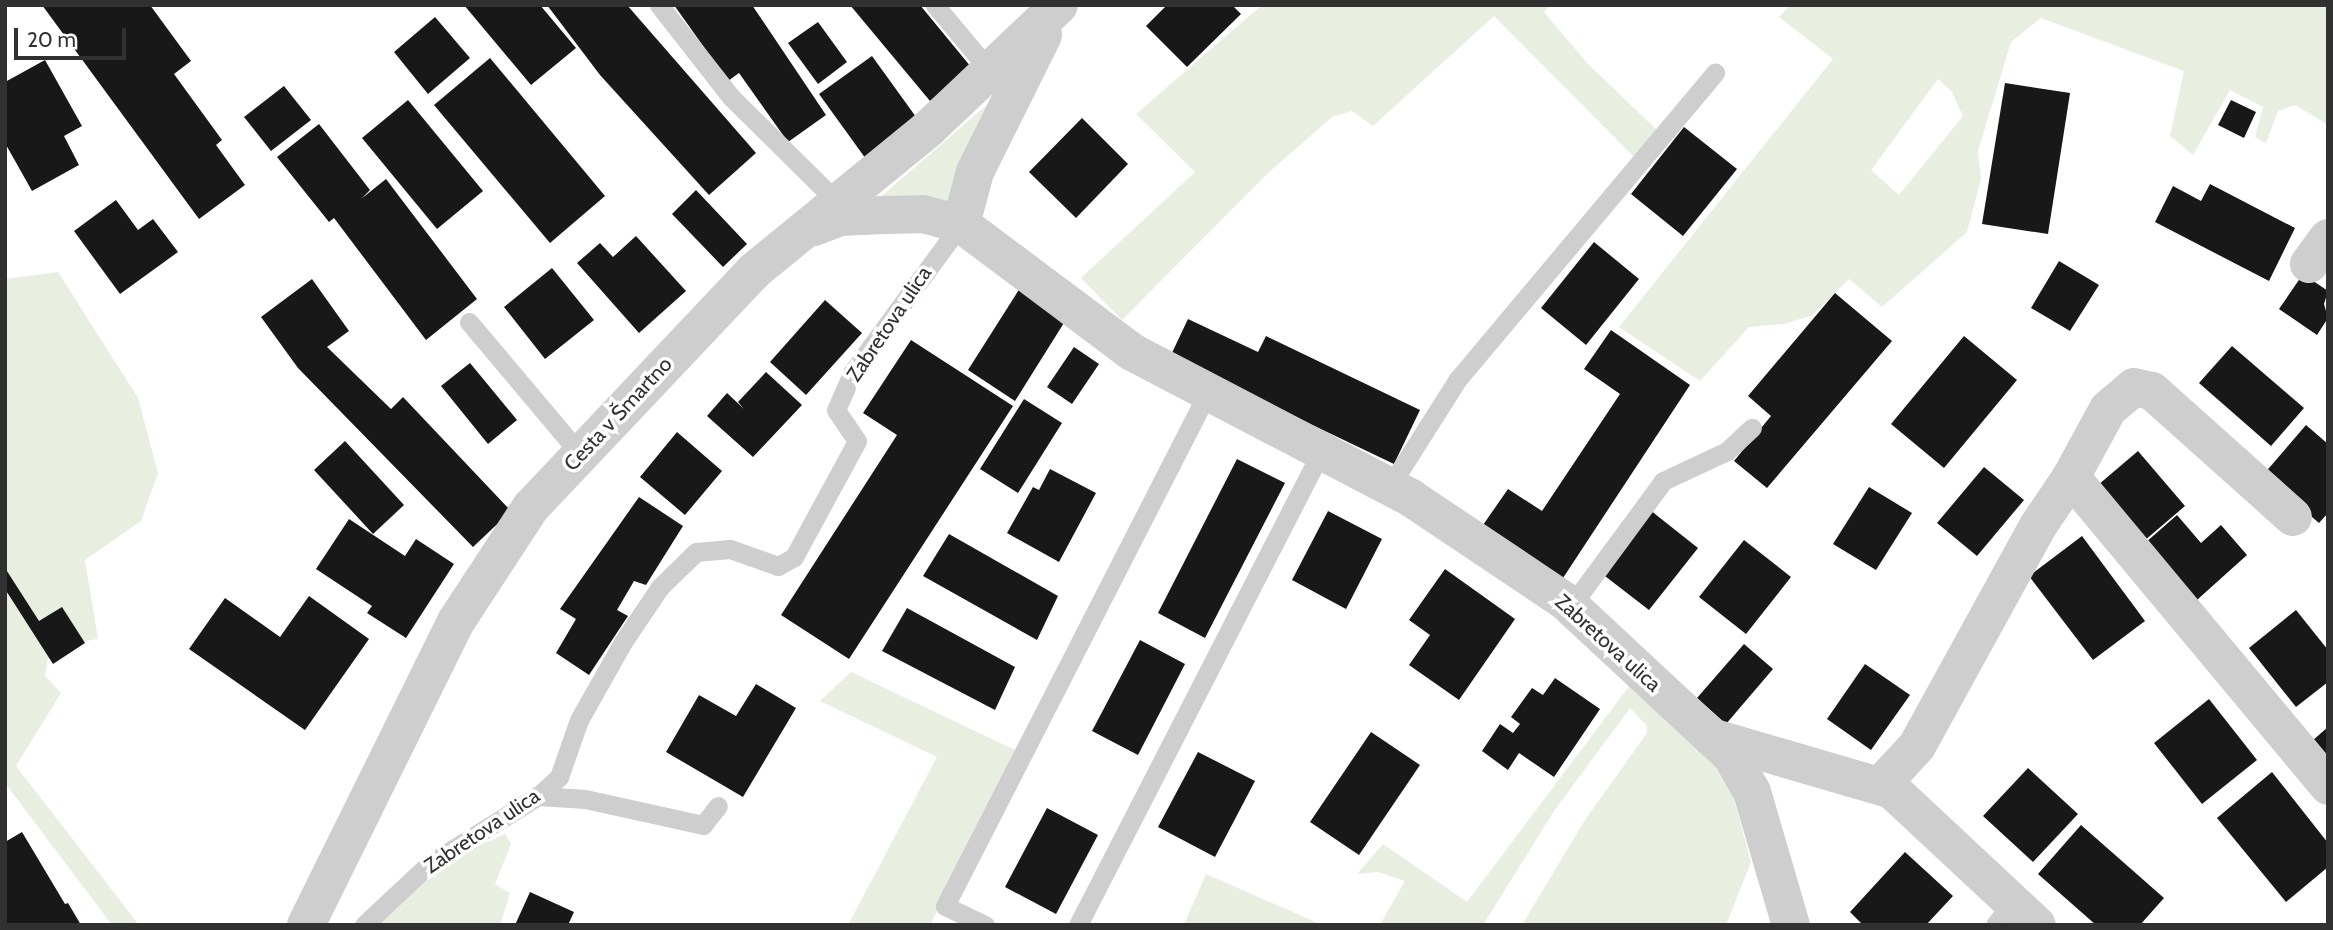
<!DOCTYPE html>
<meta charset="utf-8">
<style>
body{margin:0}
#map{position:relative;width:2333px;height:930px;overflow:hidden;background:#fff;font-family:Cabin,sans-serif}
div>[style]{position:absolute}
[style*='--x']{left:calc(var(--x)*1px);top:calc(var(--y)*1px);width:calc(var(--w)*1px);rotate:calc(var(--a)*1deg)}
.green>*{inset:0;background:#e8eee0}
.building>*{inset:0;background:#181818}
.lane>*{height:19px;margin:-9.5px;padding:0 9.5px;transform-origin:9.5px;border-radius:9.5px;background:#cecece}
.street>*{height:38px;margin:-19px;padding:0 19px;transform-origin:19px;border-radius:19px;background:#cecece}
span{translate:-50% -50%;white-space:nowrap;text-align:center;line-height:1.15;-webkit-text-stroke:7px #fff;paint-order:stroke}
.street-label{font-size:21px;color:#313131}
.frame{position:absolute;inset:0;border:7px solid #313131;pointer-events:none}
.scale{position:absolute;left:14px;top:28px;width:112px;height:32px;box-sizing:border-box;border:4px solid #313131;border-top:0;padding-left:9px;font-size:21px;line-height:24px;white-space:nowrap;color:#313131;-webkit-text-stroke:5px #fff;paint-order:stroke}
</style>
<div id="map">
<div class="green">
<i style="clip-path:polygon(1262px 5px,1550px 5px,1544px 12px,1588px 64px,1659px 132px,1634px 157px,1494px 16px,1373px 126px,1352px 111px,1332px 117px,1268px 173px,1122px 320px,1081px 278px,1195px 172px,1136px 114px)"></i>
<i style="clip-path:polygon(evenodd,1790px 5px,2328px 5px,2328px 125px,2295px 105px,2278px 111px,2266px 143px,2255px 137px,2263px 107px,2230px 90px,2193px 155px,2170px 136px,2184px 71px,2041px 18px,2011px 42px,1978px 151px,1981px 179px,1967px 232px,1882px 307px,1849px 279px,1813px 315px,1784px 324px,1749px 327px,1700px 381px,1619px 327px,1833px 59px,1779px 17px,1790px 5px,1938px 79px,1952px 92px,1963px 116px,1899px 195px,1871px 170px,1938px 79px)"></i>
<i style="clip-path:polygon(989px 103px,948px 204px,877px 200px)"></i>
<i style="clip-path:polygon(58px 272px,138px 398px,158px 473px,141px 521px,85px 560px,98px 639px,73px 643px,48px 658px,45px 676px,61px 693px,16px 766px,139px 925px,112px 925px,5px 783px,5px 279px)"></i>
<i style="clip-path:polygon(851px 672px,1017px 751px,930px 925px,848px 925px,937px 757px,820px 701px)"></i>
<i style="clip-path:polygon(1633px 681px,1705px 750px,1733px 795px,1751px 862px,1726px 925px,1522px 925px,1585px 820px,1647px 733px,1647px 726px,1630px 708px,1554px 811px,1483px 925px,1380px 925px,1405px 881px,1378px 872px,1357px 874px,1383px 844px,1467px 902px)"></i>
<i style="clip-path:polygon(505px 834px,511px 844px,495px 884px,510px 893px,500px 925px,375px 925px,423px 878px,461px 853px)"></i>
<i style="clip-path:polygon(1206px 874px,1320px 924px,1184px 925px)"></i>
</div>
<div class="building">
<i style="clip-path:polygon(42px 5px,150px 5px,191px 61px,174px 74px,222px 140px,216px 145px,245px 185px,199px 219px)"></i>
<i style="clip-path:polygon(464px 5px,540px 5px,576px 48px,531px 85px)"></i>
<i style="clip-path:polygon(547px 5px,627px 5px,756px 153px,709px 195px,600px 75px)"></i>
<i style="clip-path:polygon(674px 5px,752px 5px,826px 115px,788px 142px,739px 73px,728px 81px)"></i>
<i style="clip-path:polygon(850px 5px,920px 5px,971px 67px,930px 101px)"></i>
<i style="clip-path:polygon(1167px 5px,1232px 5px,1241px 14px,1187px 67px,1146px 26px)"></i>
<i style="clip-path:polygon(435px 17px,470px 58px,428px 94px,394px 52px)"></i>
<i style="clip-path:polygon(818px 22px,847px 62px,818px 84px,788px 43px)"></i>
<i style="clip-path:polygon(872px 56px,924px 128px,871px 166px,819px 94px)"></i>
<i style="clip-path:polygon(490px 58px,605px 196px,550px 243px,434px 105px)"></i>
<i style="clip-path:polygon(45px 60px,82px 126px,64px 136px,79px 165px,32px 191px,5px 143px,5px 82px)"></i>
<i style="clip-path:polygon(2005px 83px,2070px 93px,2048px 234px,1982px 224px)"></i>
<i style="clip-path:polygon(284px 86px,311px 120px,271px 151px,244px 117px)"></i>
<i style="clip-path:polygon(408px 100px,483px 191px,437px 229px,362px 138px)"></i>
<i style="clip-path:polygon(2231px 100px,2256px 112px,2244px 138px,2218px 125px)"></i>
<i style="clip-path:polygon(1082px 118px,1128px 164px,1076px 218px,1029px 172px)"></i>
<i style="clip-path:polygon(319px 124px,370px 190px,361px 199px,386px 179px,477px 299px,426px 340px,334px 218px,329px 222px,277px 157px)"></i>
<i style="clip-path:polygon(1684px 127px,1737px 169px,1683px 236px,1631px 194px)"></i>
<i style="clip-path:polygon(2210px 184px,2295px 228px,2269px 281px,2155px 222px,2173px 186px,2201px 201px)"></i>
<i style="clip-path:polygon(696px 190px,747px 244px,723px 267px,672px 214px)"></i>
<i style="clip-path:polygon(116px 200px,138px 230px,153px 219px,178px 252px,120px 294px,74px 231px)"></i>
<i style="clip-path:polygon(636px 236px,686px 291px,639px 333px,577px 263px,600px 243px,613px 257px)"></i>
<i style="clip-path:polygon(1594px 242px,1639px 279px,1586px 345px,1541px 308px)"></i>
<i style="clip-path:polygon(2059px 261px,2099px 285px,2070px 331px,2031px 308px)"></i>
<i style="clip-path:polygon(552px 268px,594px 320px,545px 359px,504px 307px)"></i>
<i style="clip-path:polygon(2303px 274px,2328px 291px,2324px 304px,2328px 318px,2317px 335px,2279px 309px)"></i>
<i style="clip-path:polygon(312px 279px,349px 331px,327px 347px,391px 409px,403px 397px,511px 511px,473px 547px,298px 368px,261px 317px)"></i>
<i style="clip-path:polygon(1020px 288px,1067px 318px,1015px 401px,968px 370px)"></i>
<i style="clip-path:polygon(1835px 293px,1892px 341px,1767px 488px,1734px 461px,1771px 416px,1748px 396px)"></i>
<i style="clip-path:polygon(825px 300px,862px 333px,806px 395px,770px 362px)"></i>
<i style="clip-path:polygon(1188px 319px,1258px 352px,1266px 336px,1420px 410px,1394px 464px,1170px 357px)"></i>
<i style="clip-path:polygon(1611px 330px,1690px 385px,1563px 578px,1483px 525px,1508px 489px,1542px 511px,1620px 394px,1584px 369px)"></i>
<i style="clip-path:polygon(1964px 336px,2017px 380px,1944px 468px,1891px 424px)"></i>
<i style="clip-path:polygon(911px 340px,1013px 406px,849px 659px,781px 615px,897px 435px,863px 413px)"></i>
<i style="clip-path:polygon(2232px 346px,2304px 408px,2271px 446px,2199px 383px)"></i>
<i style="clip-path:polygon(1074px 347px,1099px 364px,1072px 404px,1047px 387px)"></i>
<i style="clip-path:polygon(470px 363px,517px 420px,488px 444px,441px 386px)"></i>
<i style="clip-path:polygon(766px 372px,802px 405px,753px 457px,707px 416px,727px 393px,744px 409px,738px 402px)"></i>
<i style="clip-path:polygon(1024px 399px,1062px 423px,1018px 493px,980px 469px)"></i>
<i style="clip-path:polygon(2306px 425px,2328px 444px,2328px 513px,2319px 523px,2263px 475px)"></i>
<i style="clip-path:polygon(677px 432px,722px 471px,685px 515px,640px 477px)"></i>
<i style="clip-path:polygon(345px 441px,404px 505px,373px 534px,314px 470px)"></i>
<i style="clip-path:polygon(2138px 451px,2185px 506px,2137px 547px,2091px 491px)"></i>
<i style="clip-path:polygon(1237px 459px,1285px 483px,1205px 638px,1158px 613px)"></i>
<i style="clip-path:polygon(1984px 467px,2024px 500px,1977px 556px,1937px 523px)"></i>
<i style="clip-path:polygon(1050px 469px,1096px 493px,1059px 562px,1007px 533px,1033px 487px,1039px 490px)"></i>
<i style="clip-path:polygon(1869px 487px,1912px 513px,1876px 570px,1833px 544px)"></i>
<i style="clip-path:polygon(639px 497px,683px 526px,646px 585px,634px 581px,617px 610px,628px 616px,589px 675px,556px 653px,576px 619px,560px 609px)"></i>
<i style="clip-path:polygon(1650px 510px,1698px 548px,1649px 610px,1601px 573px)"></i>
<i style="clip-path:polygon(1328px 511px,1382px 539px,1346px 609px,1292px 580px)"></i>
<i style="clip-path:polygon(2177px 515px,2201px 543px,2221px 525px,2247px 555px,2188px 608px,2137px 550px)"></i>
<i style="clip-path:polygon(349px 519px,405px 556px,416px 539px,454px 564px,406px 638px,367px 613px,372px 606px,316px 569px)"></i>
<i style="clip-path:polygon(949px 534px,1058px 596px,1037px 640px,923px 576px)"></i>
<i style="clip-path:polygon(2082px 536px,2145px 621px,2093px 660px,2029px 576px)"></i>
<i style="clip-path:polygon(1744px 540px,1791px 577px,1746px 634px,1699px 597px)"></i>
<i style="clip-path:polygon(5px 568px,39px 621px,62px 607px,85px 643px,53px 664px,5px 589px)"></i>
<i style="clip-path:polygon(1445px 569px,1515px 619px,1459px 700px,1409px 665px,1430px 635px,1409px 620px)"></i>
<i style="clip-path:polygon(309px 596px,369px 639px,305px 730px,189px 649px,225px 598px,280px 637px)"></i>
<i style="clip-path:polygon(907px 608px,1015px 667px,995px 710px,882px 651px)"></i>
<i style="clip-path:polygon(2296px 610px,2328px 650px,2328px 682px,2296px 707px,2249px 648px)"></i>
<i style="clip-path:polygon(1140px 640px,1185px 664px,1138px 755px,1092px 731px)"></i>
<i style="clip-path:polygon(1744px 644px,1773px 669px,1726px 724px,1697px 698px)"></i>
<i style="clip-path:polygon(1865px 664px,1910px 695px,1871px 750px,1827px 719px)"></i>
<i style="clip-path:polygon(1555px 678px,1600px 709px,1554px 777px,1519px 753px,1508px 770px,1482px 751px,1500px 724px,1513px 733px,1520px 724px,1511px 717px,1532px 688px,1543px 695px)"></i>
<i style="clip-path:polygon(756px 684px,796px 708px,743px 797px,666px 752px,699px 695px,736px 716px)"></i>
<i style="clip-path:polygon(2209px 699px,2257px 760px,2202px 804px,2154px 743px)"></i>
<i style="clip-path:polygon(2328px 727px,2328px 758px,2312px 741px)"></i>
<i style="clip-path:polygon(1371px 732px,1420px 765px,1359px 855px,1310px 822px)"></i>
<i style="clip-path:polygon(1198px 752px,1255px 781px,1215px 857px,1158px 827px)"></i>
<i style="clip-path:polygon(2028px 768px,2078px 814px,2033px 862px,1983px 816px)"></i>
<i style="clip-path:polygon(2272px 772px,2328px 843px,2328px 867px,2286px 902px,2217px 818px)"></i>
<i style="clip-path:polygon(1047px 808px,1098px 835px,1056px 914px,1005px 887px)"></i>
<i style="clip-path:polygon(2081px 825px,2164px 898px,2140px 925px,2096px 925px,2038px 874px)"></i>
<i style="clip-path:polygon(22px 832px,65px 904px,68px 903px,81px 925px,5px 925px,5px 842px)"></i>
<i style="clip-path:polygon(1905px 852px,1953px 896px,1926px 925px,1863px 925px,1850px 912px)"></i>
<i style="clip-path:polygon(530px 892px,574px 912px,568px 925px,515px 925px)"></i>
</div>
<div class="lane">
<i style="--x:659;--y:5;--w:117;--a:52"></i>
<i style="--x:731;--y:97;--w:149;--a:44.7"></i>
<i style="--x:935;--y:5;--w:86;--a:50.2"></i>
<i style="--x:469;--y:322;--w:172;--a:49.9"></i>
<i style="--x:1390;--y:486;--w:127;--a:-57.6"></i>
<i style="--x:1458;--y:379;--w:400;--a:-50"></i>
<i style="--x:1571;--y:606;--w:155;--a:-53.6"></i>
<i style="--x:1663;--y:481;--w:71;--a:-25.1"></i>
<i style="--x:1727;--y:451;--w:34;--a:-43"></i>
<i style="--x:538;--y:796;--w:47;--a:3.7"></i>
<i style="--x:585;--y:799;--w:121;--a:12.4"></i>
<i style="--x:703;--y:825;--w:24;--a:-52"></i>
<i style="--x:364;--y:925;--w:89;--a:-43.2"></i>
<i style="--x:429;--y:864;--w:128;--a:-32"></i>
<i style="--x:538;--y:796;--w:28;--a:-42"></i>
<i style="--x:559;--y:777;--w:60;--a:-70.7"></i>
<i style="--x:579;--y:720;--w:90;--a:-60.6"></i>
<i style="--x:623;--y:642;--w:66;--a:-56.1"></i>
<i style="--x:660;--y:587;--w:50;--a:-44.2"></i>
<i style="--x:696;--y:552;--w:34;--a:-5"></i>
<i style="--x:730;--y:549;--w:51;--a:19.5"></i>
<i style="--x:778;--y:566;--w:18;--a:-29"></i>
<i style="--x:794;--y:557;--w:132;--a:-61.5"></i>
<i style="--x:857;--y:441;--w:37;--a:-124"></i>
<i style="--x:836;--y:410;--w:43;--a:-66.4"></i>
<i style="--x:853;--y:371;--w:182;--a:-53.7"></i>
<i style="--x:985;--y:925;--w:44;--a:-154.6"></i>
<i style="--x:945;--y:906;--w:575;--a:-62.9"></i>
<i style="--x:1078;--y:925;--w:534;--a:-62.81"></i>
<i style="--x:1995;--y:925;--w:30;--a:-53"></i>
</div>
<div class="street">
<i style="--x:961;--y:224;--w:214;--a:36.8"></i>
<i style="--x:1132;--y:352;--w:315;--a:27.6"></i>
<i style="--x:1411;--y:498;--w:185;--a:33.8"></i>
<i style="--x:1565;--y:601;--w:226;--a:42.9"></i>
<i style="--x:1731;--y:755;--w:43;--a:60.4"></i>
<i style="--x:1752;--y:792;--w:139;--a:73.7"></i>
<i style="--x:814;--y:227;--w:28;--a:-21"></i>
<i style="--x:840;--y:217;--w:44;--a:-2.6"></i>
<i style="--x:884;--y:215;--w:39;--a:-1"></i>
<i style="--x:923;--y:214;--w:39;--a:15"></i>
<i style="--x:961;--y:224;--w:54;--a:-74.9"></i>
<i style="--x:975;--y:172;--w:153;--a:-63.6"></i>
<i style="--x:2309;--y:264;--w:32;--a:-54"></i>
<i style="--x:2071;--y:477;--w:77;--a:-61.4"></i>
<i style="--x:2108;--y:409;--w:34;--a:-40"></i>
<i style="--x:2134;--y:387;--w:18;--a:13"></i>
<i style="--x:2152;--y:391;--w:189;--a:41.8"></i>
<i style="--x:1711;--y:737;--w:189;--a:16.3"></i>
<i style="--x:1892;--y:790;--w:198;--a:43"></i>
<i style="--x:1880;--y:786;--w:54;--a:-47.2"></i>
<i style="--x:1917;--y:746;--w:251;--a:-61.2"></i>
<i style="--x:2038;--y:526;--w:59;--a:-56"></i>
<i style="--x:2071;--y:477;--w:402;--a:50.2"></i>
<i style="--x:306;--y:925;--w:340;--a:-63.7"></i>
<i style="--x:457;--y:620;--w:135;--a:-56.8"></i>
<i style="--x:531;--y:507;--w:325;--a:-46.6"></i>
<i style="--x:754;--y:271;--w:225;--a:-39.2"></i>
<i style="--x:928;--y:129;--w:180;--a:-43.4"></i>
</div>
<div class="street-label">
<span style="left:889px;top:324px;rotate:-56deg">Zabretova ulica</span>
<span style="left:618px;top:414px;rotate:-47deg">Cesta v Šmartno</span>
<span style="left:1608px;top:643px;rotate:42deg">Zabretova ulica</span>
<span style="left:482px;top:831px;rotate:-34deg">Zabretova ulica</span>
</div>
<div class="frame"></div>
<div class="scale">20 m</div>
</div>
